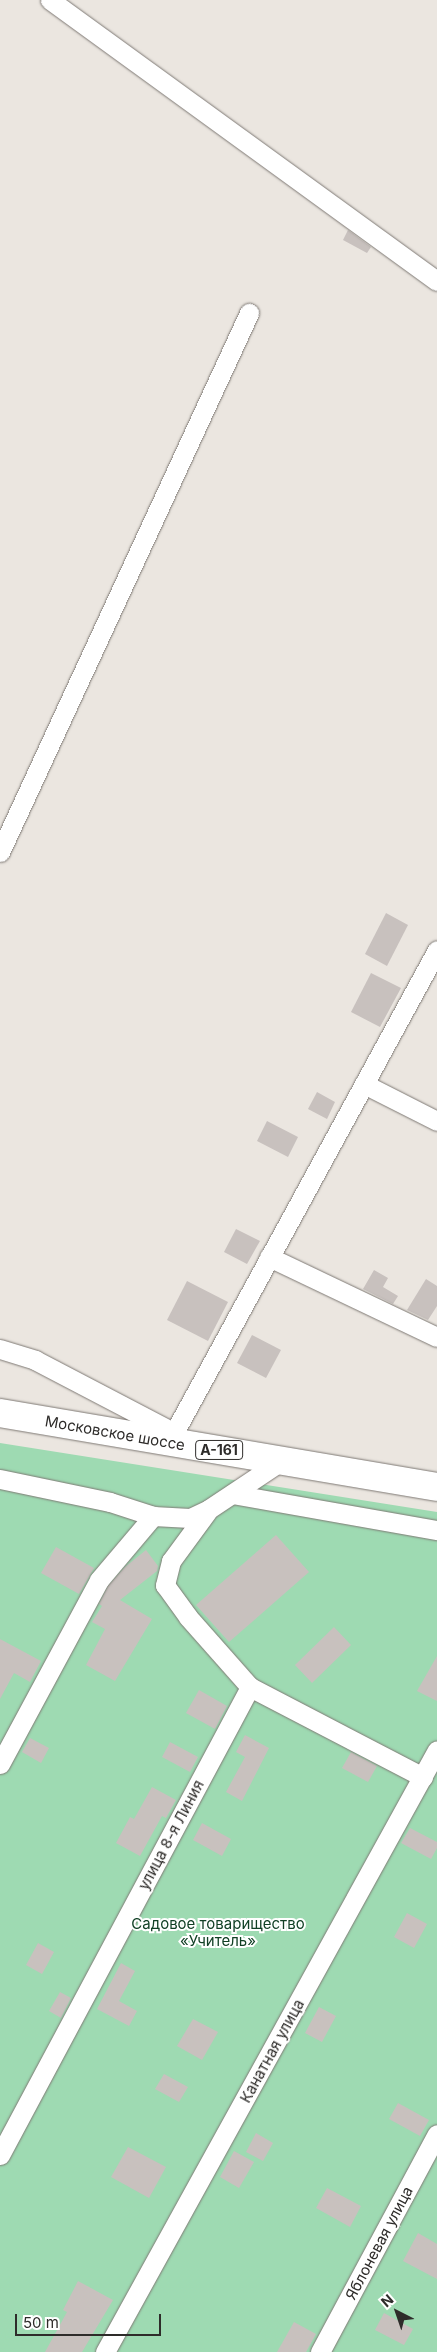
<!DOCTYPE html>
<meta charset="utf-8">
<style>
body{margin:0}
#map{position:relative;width:437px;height:2352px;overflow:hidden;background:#ebe6e0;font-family:Inter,sans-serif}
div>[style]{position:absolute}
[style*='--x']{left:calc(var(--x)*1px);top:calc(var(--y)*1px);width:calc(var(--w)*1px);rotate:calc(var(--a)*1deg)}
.green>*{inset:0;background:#9edab2}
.building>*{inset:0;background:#c8c1be}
.roads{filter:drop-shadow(0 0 1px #7e7974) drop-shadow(0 0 1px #7e7974)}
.street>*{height:19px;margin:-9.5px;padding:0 9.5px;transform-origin:9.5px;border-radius:9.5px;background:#fff}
.highway>*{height:28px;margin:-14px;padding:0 14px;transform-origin:14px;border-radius:14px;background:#fff}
span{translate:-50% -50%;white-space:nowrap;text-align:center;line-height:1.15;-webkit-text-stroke:4px #fff;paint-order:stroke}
.shield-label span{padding:1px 4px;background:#fff;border:1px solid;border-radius:4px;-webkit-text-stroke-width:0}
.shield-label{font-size:14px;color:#2e2c2a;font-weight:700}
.street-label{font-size:15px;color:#2e2c2a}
.park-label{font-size:15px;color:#114025}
.north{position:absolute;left:372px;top:2287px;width:50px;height:50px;-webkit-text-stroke:4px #fff;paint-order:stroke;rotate:319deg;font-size:14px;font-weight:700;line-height:20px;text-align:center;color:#2e2c2a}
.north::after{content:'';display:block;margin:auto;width:18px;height:22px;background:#2e2c2a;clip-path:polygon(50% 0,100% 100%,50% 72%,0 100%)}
.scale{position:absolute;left:15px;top:2314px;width:146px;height:22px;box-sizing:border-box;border:2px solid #2e2c2a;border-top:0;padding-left:6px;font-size:15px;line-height:18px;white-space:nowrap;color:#2e2c2a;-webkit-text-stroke:4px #fff;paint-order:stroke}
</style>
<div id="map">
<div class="green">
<i style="clip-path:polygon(0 1443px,437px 1512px,437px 2352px,0 2352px)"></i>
</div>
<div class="building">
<i style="clip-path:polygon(348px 230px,371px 247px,367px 253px,343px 240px)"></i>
<i style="clip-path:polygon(386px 913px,408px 925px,387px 966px,365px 954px)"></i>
<i style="clip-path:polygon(371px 973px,401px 988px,380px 1027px,351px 1012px)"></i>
<i style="clip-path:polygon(317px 1092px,335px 1102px,327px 1119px,308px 1109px)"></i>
<i style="clip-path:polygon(267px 1121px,298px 1137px,288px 1157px,257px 1141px)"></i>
<i style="clip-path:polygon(236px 1229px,260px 1241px,247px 1264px,224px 1252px)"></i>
<i style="clip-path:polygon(374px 1270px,388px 1278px,383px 1287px,398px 1296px,393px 1304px,363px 1289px)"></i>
<i style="clip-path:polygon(426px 1279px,437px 1286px,437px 1306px,428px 1320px,407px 1310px)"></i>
<i style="clip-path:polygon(187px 1281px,228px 1302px,208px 1341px,167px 1320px)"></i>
<i style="clip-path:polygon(252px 1335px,281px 1350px,266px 1378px,237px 1363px)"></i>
<i style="clip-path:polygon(276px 1535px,309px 1572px,229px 1642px,196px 1605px)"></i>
<i style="clip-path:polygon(56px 1547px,94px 1568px,79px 1594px,41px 1573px)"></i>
<i style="clip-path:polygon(146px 1550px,158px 1566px,157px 1571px,120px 1600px,152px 1619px,115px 1681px,86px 1665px,105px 1629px,92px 1622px,102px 1606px,99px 1604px,108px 1586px,125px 1567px)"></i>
<i style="clip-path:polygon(334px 1627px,351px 1645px,312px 1683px,295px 1665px)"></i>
<i style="clip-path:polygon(0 1639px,41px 1661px,30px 1682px,14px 1673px,0 1699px)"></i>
<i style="clip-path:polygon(437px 1656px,437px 1701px,417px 1691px)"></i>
<i style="clip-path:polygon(199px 1690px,227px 1706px,215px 1729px,186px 1713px)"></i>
<i style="clip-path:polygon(245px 1735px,269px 1748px,242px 1801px,226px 1792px,245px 1757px,236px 1752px)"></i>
<i style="clip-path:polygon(30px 1738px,49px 1748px,41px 1763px,22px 1752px)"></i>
<i style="clip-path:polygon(170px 1742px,198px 1757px,190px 1772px,162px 1757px)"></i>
<i style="clip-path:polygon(351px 1752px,377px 1766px,368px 1782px,342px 1768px)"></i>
<i style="clip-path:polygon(152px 1787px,176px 1800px,166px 1818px,162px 1816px,140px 1856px,116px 1843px,130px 1817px,134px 1819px)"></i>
<i style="clip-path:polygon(202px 1823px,231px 1839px,222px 1856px,193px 1840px)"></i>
<i style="clip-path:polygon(410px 1828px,437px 1842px,437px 1848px,431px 1859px,401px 1843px)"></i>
<i style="clip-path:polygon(407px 1913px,427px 1924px,414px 1948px,394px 1937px)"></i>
<i style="clip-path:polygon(38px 1943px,54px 1952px,42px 1974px,26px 1965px)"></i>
<i style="clip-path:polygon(121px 1963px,135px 1971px,119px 2001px,137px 2011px,129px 2026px,97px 2009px)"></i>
<i style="clip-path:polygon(60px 1992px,71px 1998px,61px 2018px,49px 2011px)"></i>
<i style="clip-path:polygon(319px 2007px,336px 2016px,322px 2042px,305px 2033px)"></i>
<i style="clip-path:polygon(193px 2019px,218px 2032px,202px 2060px,177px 2046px)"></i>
<i style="clip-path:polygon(164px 2074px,188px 2087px,179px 2102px,155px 2089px)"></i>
<i style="clip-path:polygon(398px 2103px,429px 2120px,420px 2136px,389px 2119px)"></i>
<i style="clip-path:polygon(256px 2133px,273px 2143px,263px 2161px,246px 2152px)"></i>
<i style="clip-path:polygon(128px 2147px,166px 2167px,149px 2198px,111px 2177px)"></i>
<i style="clip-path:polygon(234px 2151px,254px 2162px,239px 2188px,220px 2177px)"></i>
<i style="clip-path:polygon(327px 2188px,361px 2206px,350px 2227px,316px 2208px)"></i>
<i style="clip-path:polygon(418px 2233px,437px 2244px,437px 2279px,403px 2261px)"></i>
<i style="clip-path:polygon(78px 2281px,113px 2300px,82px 2352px,45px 2352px,67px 2312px,63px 2310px)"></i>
<i style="clip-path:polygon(384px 2313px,413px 2329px,404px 2345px,375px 2330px)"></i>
<i style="clip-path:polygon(294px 2322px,316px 2334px,306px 2352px,277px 2352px)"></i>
</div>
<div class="roads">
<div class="street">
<i style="--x:50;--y:0;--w:478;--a:36"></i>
<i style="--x:0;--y:852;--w:594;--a:-65.2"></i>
<i style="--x:364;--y:1084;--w:82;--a:26.9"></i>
<i style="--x:269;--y:1257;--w:186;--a:25.5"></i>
<i style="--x:0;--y:1349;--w:37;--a:17"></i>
<i style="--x:35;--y:1360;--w:156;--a:27.6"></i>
<i style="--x:169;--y:1442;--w:560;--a:-61.42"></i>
<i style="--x:0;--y:1479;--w:112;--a:11.8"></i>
<i style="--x:110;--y:1502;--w:45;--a:18"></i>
<i style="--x:153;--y:1516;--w:37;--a:3"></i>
<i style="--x:190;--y:1518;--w:21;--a:-25"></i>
<i style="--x:209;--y:1509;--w:87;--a:-33.7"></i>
<i style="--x:232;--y:1494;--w:208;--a:10"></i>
<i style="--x:207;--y:1512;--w:61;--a:126.3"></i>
<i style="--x:171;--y:1561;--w:25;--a:104"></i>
<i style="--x:165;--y:1585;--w:39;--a:54"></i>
<i style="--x:188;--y:1617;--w:94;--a:48.5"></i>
<i style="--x:0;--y:1764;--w:209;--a:-61.7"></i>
<i style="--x:99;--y:1580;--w:84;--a:-49.8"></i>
<i style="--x:0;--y:2155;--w:531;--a:-61.89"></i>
<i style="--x:250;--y:1687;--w:195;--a:27.5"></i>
<i style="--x:105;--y:2352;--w:687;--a:-61.12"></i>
<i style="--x:320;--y:2352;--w:247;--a:-61.8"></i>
</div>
<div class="highway">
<i style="--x:0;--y:1413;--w:443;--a:9.6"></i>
</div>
</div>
<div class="shield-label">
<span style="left:219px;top:1450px">А-161</span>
</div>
<div class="street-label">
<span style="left:115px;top:1433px;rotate:10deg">Московское шоссе</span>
<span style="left:171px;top:1835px;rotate:-62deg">улица 8-я Линия</span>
<span style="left:272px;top:2051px;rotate:-61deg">Канатная улица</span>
<span style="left:379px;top:2243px;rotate:-62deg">Яблоневая улица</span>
</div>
<div class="park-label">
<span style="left:218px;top:1932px">Садовое товарищество<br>«Учитель»</span>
</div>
<div class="north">N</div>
<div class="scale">50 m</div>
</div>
